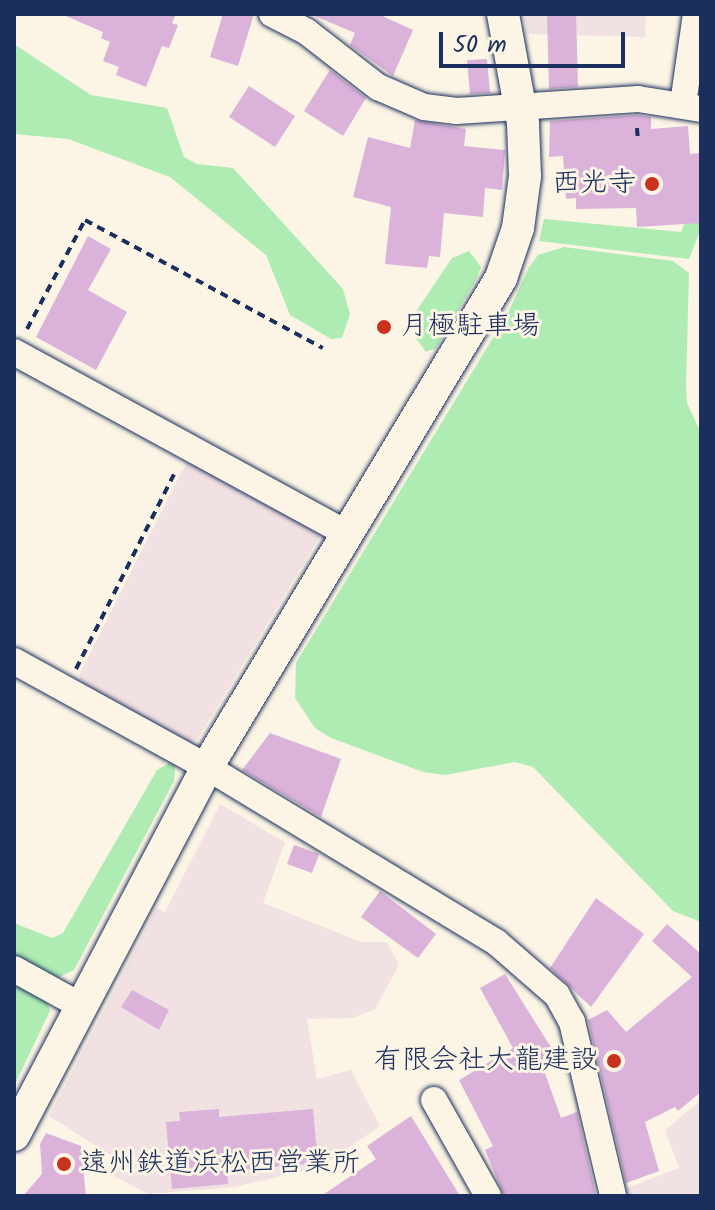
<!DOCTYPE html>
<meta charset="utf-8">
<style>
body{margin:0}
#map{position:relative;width:715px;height:1210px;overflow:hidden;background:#fcf5e5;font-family:Kalam,"Klee One",sans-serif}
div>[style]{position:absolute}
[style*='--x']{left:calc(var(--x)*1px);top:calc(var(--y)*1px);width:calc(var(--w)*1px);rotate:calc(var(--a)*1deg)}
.built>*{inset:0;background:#f2e1e2}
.green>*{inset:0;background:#aeecb3}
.building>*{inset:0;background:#dbb2da}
.path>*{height:4px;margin-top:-2px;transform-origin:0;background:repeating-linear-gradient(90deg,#1b2f5e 0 8px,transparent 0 14px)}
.roads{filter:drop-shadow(0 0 2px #1b2f5e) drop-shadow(0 0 2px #1b2f5e)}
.minor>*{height:26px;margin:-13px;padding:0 13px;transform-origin:13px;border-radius:13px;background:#fcf5e5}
.tertiary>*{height:32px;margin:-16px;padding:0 16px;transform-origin:16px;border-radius:16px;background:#fcf5e5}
.dots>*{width:22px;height:22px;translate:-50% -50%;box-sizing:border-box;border:4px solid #fcf5e5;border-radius:50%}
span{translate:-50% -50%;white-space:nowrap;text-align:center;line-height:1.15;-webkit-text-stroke:6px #fcf5e5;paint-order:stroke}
.poi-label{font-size:28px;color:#1b2f5e}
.right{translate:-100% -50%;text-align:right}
.left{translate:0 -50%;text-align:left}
.frame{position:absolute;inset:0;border:16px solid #1b2f5e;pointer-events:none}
.scale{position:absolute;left:439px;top:32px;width:186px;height:36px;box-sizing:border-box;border:4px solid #1b2f5e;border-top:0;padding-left:10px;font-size:24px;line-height:28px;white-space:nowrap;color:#1b2f5e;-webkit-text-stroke:6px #fcf5e5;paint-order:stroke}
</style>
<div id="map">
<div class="built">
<i style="clip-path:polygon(524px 14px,646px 14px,645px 37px,527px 34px)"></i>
<i style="clip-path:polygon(193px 461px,318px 529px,320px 536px,197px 740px,189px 742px,81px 683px,79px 675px,186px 463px)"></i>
<i style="clip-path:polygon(220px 804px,285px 842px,263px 903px,361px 942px,387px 942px,399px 965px,375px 1009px,353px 1018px,307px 1019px,317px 1079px,351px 1070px,380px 1126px,319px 1168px,233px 1187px,148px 1194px,114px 1176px,121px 1162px,49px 1116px,157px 908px,165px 912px)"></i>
<i style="clip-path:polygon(701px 1100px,701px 1196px,623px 1196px,622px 1190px,679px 1168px,665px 1130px)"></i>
</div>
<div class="green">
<i style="clip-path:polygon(14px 44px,91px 95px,167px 108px,184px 157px,197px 164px,233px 168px,343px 289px,350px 314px,342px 338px,331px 339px,290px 315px,266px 255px,170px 177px,68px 139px,14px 134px)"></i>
<i style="clip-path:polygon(701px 181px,701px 228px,689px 259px,539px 241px,544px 219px,681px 232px)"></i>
<i style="clip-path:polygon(564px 247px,673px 261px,689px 273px,686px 385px,687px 403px,701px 433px,701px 922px,673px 911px,533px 767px,515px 762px,445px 775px,423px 772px,331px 738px,315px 728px,295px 698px,296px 663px,508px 313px,529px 267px,538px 255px)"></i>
<i style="clip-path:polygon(469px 251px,481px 267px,477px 278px,436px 348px,426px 352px,413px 334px,417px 310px,452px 258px)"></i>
<i style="clip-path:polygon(169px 763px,175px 766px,174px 781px,74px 970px,57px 978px,14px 959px,14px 923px,52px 938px,63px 933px,157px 770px)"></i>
<i style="clip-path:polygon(14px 980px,47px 1002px,50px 1011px,14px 1086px)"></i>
</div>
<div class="building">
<i style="clip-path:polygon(61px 14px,176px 14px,172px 23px,178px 25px,169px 48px,162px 46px,146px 87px,116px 75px,119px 67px,103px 61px,110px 42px,101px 38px,103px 32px)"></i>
<i style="clip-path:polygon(223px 14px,254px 14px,238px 66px,210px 57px)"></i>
<i style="clip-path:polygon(310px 14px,378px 14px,413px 30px,393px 76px,350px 45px,355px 33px)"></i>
<i style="clip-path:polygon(547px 14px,576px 14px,578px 87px,549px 89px)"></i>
<i style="clip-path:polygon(487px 59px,490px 93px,470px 94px,467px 60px)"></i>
<i style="clip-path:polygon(330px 70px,366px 98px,343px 136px,304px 111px)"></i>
<i style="clip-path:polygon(249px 86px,295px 116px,275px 147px,229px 117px)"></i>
<i style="clip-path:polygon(637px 115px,651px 117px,651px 129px,688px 126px,690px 154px,701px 153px,701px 223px,637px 227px,636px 208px,576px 209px,576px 198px,566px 199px,563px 156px,549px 157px,550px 121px)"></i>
<i style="clip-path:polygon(415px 120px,466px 129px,464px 146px,505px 150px,502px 190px,485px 188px,483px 217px,444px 213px,440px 257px,429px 256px,427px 268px,385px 264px,391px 207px,353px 197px,368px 137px,410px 148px)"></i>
<i style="clip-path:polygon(88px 236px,111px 249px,88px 290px,127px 312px,96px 370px,36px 337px)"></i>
<i style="clip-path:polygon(270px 733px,341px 759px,321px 817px,242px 770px)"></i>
<i style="clip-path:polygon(294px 845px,319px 854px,312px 873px,287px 864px)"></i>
<i style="clip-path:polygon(380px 891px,436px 934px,418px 958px,361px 917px)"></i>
<i style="clip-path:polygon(596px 898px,644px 934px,591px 1007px,550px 968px)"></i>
<i style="clip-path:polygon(667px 924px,701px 954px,701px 1092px,678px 1111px,675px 1107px,645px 1122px,659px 1171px,626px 1183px,588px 1020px,607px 1010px,626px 1032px,692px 977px,652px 941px)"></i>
<i style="clip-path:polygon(505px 974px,557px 1057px,542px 1065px,561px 1118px,577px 1112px,596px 1195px,504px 1196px,485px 1150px,493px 1146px,459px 1080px,513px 1048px,480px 988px)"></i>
<i style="clip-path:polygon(132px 990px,169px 1010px,159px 1030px,121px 1007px)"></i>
<i style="clip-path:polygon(219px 1109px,219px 1117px,313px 1109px,318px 1163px,227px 1171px,228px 1184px,172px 1189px,166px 1122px,180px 1121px,179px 1112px)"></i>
<i style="clip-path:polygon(411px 1116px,460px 1196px,321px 1196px,376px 1159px,367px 1146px)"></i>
<i style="clip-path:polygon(46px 1133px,81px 1146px,86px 1196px,23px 1196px,42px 1174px,40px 1144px)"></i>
</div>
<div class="path">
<i style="--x:637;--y:128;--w:14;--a:86"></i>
<i style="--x:27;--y:329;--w:123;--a:-62"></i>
<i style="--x:85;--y:220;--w:270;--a:28.3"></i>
<i style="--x:76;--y:669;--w:223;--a:-63.3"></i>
</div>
<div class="roads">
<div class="minor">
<i style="--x:272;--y:14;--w:39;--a:27"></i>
<i style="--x:307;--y:32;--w:90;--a:37.8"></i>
<i style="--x:378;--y:87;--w:50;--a:23.5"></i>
<i style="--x:424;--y:107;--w:33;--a:7"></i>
<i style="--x:457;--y:111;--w:181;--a:-3.8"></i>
<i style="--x:638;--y:99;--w:64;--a:9"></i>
<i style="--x:683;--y:104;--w:91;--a:-81.8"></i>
<i style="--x:14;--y:352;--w:380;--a:28.6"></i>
<i style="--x:14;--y:661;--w:220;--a:28.8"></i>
<i style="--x:207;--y:767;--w:338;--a:31.2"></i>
<i style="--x:496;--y:942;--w:81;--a:41"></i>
<i style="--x:557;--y:995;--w:31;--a:61"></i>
<i style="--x:572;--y:1022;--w:179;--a:76.7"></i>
<i style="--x:14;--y:969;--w:77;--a:28.9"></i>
<i style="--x:434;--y:1100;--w:110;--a:60.6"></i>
</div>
<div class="tertiary">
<i style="--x:14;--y:1135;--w:416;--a:-62.3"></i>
<i style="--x:207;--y:767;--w:571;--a:-58.98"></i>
<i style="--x:501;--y:278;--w:53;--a:-71.2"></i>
<i style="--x:518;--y:228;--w:52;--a:-82.3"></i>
<i style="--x:525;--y:176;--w:53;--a:-92.2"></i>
<i style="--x:523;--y:123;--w:111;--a:-100.4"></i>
</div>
</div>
<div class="dots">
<i style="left:652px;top:184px;background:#c8321e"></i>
<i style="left:384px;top:327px;background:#c8321e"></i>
<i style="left:614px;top:1061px;background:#c8321e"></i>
<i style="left:64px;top:1164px;background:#c8321e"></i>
</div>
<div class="poi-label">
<span class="right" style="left:636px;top:184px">西光寺</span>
<span class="left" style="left:400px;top:327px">月極駐車場</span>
<span class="right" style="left:598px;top:1061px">有限会社大龍建設</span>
<span class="left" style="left:80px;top:1164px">遠州鉄道浜松西営業所</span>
</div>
<div class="frame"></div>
<div class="scale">50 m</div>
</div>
